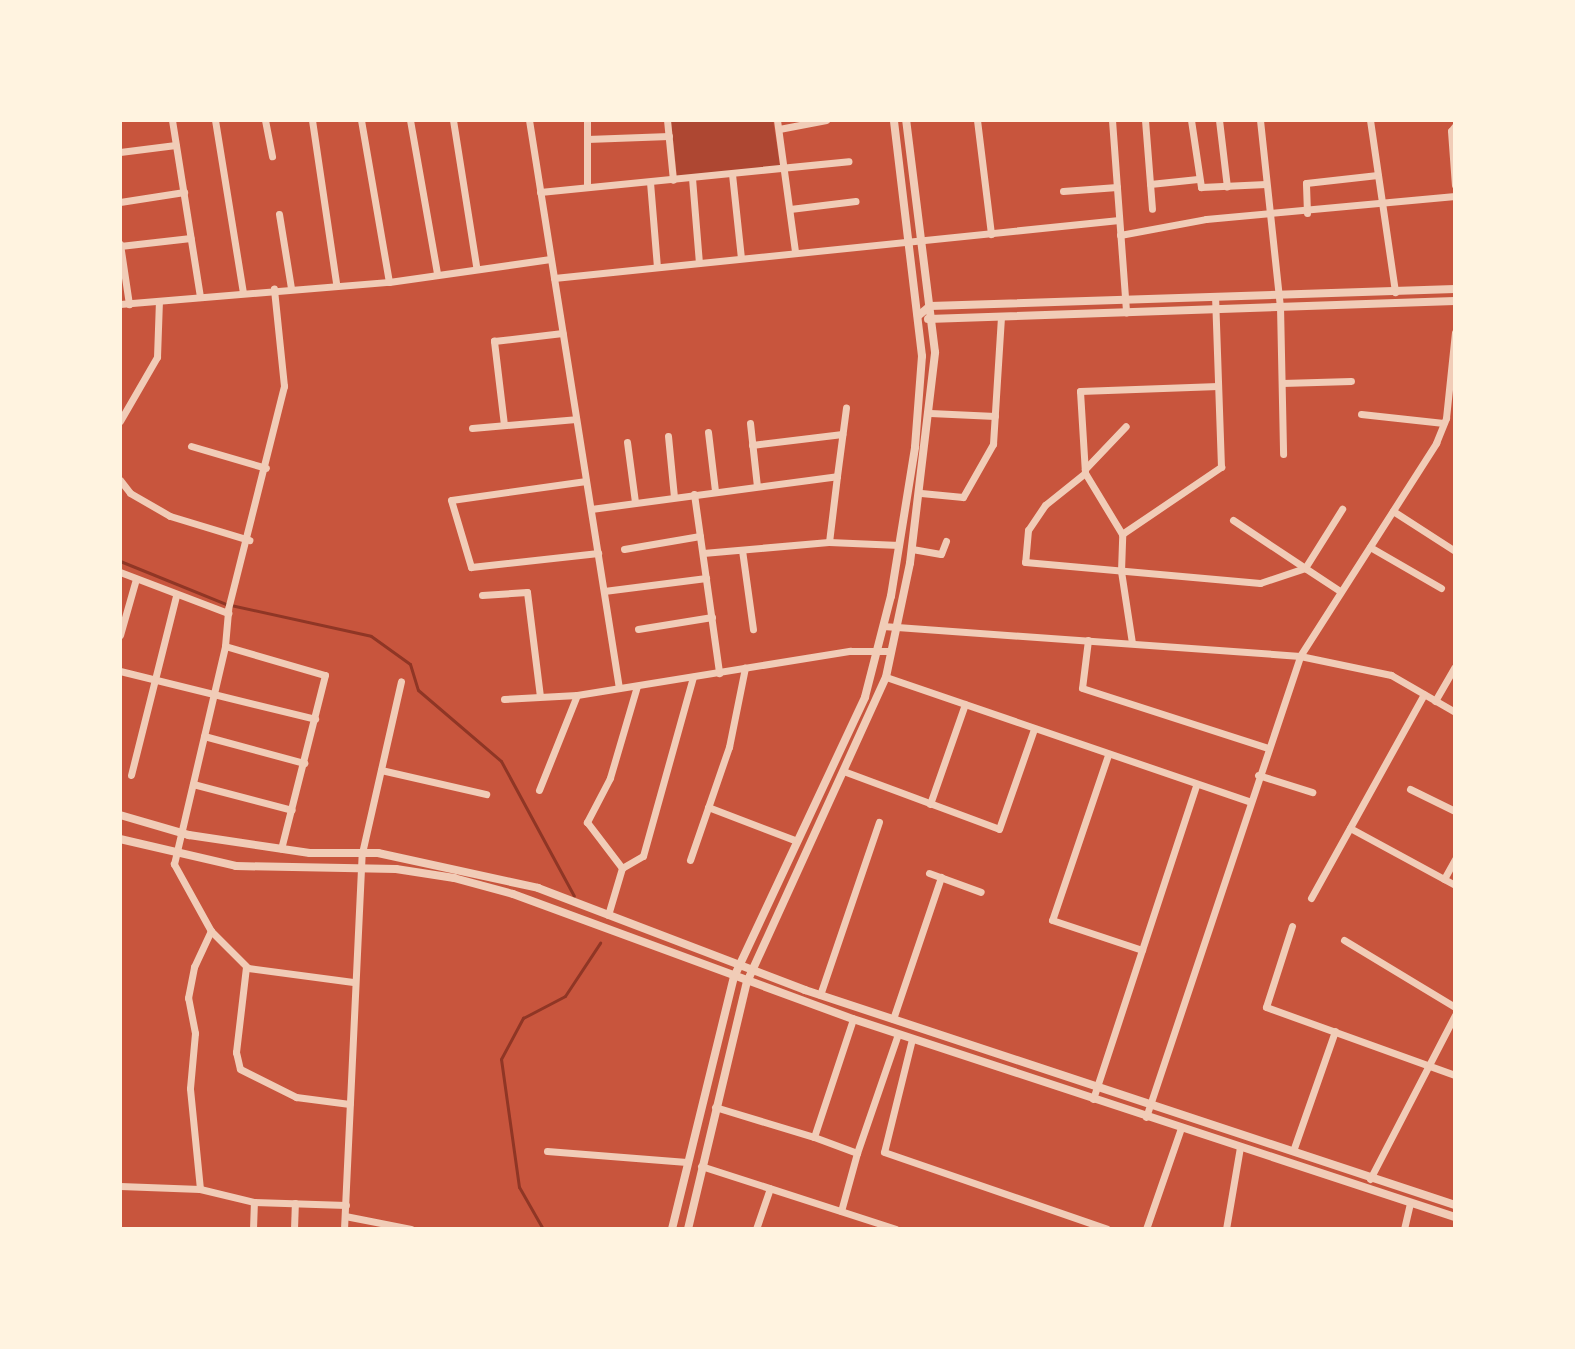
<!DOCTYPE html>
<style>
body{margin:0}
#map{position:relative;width:1575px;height:1349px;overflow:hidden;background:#c8553d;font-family:"Fira Sans Condensed",sans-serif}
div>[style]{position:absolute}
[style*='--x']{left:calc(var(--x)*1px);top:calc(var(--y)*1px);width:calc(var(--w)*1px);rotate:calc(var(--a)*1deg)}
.green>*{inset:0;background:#ae4732}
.stream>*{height:3px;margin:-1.5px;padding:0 1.5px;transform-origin:1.5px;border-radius:1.5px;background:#8f3625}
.minor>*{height:7px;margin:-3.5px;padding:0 3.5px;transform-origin:3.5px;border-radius:3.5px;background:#f1ccb7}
.tertiary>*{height:8px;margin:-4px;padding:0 4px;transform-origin:4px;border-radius:4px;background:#f1ccb7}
span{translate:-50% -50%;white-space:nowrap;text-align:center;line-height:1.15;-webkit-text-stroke:6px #fff3e0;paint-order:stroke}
.frame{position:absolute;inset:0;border:122px solid #fff3e0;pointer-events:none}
</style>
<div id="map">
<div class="green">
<i style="clip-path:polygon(671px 120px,773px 120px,780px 166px,677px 176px)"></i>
</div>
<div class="stream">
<i style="--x:120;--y:561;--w:114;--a:22.1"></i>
<i style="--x:226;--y:604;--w:148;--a:12.4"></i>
<i style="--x:371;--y:636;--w:48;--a:35.7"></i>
<i style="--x:410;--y:664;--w:27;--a:73"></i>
<i style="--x:418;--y:690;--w:109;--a:40.5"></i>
<i style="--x:501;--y:761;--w:153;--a:61.6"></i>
<i style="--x:543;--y:1229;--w:48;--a:-119.7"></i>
<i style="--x:519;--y:1187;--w:129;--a:-98"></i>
<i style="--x:501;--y:1059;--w:47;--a:-61.8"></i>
<i style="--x:523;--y:1018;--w:47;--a:-27.6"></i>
<i style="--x:565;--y:996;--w:64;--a:-56.6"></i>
</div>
<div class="minor">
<i style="--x:172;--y:120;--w:179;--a:81"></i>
<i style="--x:215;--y:120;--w:174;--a:80.8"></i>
<i style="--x:265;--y:120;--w:37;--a:79"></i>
<i style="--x:312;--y:120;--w:165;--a:81.6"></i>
<i style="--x:361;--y:120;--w:164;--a:80.2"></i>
<i style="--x:410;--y:120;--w:155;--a:80"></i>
<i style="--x:453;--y:120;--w:148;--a:81"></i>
<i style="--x:529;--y:120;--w:575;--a:81"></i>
<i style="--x:587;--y:120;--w:67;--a:90"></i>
<i style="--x:667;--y:120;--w:60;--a:84.3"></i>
<i style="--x:777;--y:120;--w:133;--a:82.2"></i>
<i style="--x:977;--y:120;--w:115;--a:83"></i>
<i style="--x:1112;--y:120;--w:193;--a:85.8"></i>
<i style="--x:1145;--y:120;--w:89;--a:85.5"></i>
<i style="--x:1191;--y:120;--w:68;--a:81.5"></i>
<i style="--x:1201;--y:187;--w:65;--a:-2.6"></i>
<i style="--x:1219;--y:120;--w:67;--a:83.2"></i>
<i style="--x:1260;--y:120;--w:187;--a:83.9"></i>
<i style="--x:1280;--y:306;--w:148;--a:88.8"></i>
<i style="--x:1370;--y:120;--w:174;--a:81.7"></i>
<i style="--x:1455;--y:126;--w:6;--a:129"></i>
<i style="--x:1451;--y:131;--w:54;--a:85.8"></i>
<i style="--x:779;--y:129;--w:48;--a:-10.8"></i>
<i style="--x:587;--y:139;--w:82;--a:-2.1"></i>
<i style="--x:120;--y:152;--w:56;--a:-7.1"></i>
<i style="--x:732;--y:174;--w:84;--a:83.9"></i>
<i style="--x:692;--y:178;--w:85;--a:85.3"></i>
<i style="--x:650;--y:182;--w:85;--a:85.3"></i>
<i style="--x:1150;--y:184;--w:48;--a:-5.9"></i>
<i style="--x:1063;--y:191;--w:54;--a:-4.2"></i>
<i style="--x:540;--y:192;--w:310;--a:-5.7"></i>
<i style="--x:120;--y:202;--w:65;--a:-8.9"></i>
<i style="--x:790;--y:209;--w:66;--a:-6.9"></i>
<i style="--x:1307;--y:213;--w:30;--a:-92"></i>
<i style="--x:1306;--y:183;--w:72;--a:-6.3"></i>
<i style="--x:279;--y:214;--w:75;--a:80.8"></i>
<i style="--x:1120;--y:235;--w:87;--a:-10.5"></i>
<i style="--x:1206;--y:219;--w:250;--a:-5.3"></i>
<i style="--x:120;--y:244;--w:61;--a:81.5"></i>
<i style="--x:120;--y:246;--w:71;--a:-6.4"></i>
<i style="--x:554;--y:278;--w:568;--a:-5.86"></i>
<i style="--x:120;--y:304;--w:270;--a:-4.7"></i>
<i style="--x:389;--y:282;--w:163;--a:-8.1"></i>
<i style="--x:1282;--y:383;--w:69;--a:-1.7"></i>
<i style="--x:930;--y:413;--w:65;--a:2.6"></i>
<i style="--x:1361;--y:414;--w:83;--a:6.2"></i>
<i style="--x:120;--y:421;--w:74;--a:-60"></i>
<i style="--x:157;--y:357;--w:56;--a:-88"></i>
<i style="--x:750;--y:423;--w:63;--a:83.7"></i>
<i style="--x:504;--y:425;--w:85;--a:-96.8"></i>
<i style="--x:494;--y:341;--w:69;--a:-6.6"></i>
<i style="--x:472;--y:428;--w:104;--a:-4.9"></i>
<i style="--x:708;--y:432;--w:59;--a:83.2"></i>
<i style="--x:668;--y:436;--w:61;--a:84.4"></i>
<i style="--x:627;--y:442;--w:61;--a:82.4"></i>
<i style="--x:752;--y:445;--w:91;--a:-7"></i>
<i style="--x:191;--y:446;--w:78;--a:16.3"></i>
<i style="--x:1085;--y:469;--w:59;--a:-46.4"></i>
<i style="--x:1085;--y:473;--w:51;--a:141.3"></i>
<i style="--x:1045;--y:505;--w:30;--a:124"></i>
<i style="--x:1028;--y:530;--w:32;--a:95"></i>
<i style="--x:1025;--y:562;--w:236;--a:5.1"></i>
<i style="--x:1260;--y:583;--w:47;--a:-18.4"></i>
<i style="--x:1305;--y:568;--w:42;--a:33.3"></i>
<i style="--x:837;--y:476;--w:69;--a:-82.5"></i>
<i style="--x:120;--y:480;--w:16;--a:52"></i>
<i style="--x:130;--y:493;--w:46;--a:29.9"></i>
<i style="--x:170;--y:516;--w:83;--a:16.9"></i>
<i style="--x:586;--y:481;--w:136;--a:172"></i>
<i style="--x:451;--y:500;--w:70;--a:73.4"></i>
<i style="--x:471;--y:567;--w:128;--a:-6.3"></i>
<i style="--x:921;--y:493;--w:42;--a:5.4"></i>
<i style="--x:963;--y:497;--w:61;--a:-60.5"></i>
<i style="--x:993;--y:444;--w:127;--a:-86.4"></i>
<i style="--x:694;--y:494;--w:181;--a:82"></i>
<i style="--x:591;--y:509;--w:248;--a:-7.6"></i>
<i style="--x:837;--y:476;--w:66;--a:96.9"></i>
<i style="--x:1393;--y:511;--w:74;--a:32.8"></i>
<i style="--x:1233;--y:520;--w:87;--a:33.7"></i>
<i style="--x:1305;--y:568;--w:70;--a:-57.9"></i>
<i style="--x:1122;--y:534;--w:120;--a:-34.1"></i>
<i style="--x:1221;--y:467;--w:169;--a:-92"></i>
<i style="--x:1370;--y:547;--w:82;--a:30"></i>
<i style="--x:624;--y:549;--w:77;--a:-9.7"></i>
<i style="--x:912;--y:549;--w:29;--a:10"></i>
<i style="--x:941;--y:554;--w:14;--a:-69"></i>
<i style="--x:742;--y:550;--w:80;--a:82.1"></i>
<i style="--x:703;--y:553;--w:126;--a:-5"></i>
<i style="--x:829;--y:542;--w:70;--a:2.5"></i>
<i style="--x:120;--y:572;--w:116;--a:20.8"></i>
<i style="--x:604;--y:591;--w:103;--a:-7.3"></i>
<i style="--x:482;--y:595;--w:45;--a:-3.8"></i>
<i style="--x:527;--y:592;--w:105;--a:82.9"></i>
<i style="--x:883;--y:626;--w:418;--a:4.1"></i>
<i style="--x:1300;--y:656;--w:93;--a:11.8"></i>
<i style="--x:1391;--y:675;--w:74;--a:30"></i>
<i style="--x:638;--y:629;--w:75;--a:-9.2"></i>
<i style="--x:120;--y:635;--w:58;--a:-74.1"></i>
<i style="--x:1088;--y:640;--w:48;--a:97.1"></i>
<i style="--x:1082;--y:688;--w:195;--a:17.9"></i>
<i style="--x:1132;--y:643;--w:73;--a:-98.7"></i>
<i style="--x:1121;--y:571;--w:37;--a:-88"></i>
<i style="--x:1122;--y:534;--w:71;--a:-121.2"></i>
<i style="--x:1085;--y:473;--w:82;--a:-93.5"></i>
<i style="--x:1080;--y:391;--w:138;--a:-2.1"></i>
<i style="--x:225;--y:646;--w:104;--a:16.2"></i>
<i style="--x:325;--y:675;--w:179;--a:104.2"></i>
<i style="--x:120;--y:671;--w:201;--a:13.8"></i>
<i style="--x:886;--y:677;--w:384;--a:18.9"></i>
<i style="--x:637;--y:686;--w:96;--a:106.4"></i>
<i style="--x:610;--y:778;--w:50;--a:117.6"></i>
<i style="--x:587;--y:822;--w:58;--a:52.7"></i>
<i style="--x:622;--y:868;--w:24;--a:-30"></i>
<i style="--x:643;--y:856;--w:186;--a:-74.4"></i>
<i style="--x:504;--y:699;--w:73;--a:-3.1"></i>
<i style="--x:577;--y:695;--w:277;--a:-9.2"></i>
<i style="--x:850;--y:651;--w:41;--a:0"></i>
<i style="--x:1435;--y:701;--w:39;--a:-60"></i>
<i style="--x:204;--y:736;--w:104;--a:15.1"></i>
<i style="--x:1108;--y:755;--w:174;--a:108.7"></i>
<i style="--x:1052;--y:920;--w:95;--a:18.4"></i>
<i style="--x:381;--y:770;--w:108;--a:12.9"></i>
<i style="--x:846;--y:772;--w:163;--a:20.4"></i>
<i style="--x:999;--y:829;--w:106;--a:-70.7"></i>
<i style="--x:131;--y:775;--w:185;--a:-75.9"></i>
<i style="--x:1258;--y:775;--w:57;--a:17.5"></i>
<i style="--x:193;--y:784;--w:102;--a:14.7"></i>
<i style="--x:1410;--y:789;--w:50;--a:26.1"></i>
<i style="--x:539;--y:790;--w:102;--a:-68.2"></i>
<i style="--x:930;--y:804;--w:106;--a:-70.7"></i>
<i style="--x:708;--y:807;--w:95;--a:20.9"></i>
<i style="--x:1350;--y:828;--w:119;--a:28.5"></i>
<i style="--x:690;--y:860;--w:120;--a:-71"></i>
<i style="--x:729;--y:747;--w:81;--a:-78.6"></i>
<i style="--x:929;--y:873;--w:55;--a:20.1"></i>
<i style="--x:1444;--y:879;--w:23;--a:-61"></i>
<i style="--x:1311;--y:898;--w:233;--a:-61"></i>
<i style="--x:608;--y:915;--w:49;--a:-73.4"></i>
<i style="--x:1292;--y:926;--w:85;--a:107.8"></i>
<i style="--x:1266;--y:1007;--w:201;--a:19.8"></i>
<i style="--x:211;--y:931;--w:52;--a:45"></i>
<i style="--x:248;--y:968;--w:106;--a:7.6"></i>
<i style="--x:1344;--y:940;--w:130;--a:31.1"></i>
<i style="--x:246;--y:967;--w:86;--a:96.7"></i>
<i style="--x:236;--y:1052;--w:17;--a:77"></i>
<i style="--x:240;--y:1069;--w:63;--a:26.6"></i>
<i style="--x:296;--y:1097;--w:54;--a:7.4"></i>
<i style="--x:820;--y:995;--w:183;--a:-71.2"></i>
<i style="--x:893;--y:1019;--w:150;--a:-71.3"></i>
<i style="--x:912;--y:1039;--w:116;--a:103.9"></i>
<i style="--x:884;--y:1152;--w:236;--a:19"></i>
<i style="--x:1093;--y:1099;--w:330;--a:-71.8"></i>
<i style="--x:715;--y:1107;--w:103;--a:16.9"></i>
<i style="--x:814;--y:1137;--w:124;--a:-71.7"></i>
<i style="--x:1146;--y:1117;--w:486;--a:-71.5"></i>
<i style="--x:1300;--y:656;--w:253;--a:-57.4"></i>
<i style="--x:1436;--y:443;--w:27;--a:-68"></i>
<i style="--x:1446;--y:418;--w:86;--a:-84"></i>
<i style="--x:814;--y:1137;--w:46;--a:20.4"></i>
<i style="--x:857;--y:1153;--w:60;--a:105.4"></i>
<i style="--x:547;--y:1151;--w:140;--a:4.5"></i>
<i style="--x:1293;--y:1151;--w:127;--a:-70.7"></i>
<i style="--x:857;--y:1153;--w:126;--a:-71"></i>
<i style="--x:701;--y:1166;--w:205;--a:17.9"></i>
<i style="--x:1370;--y:1179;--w:185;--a:-62.6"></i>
<i style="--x:120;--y:1186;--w:80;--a:2.1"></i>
<i style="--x:200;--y:1189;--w:56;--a:13.5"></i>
<i style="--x:254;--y:1202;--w:92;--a:1.9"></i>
<i style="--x:200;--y:1189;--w:101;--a:-95.7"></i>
<i style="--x:190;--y:1088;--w:55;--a:-84.8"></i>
<i style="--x:195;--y:1033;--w:36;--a:-101"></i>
<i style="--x:188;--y:998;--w:32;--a:-79"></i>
<i style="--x:194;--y:967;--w:40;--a:-65"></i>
<i style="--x:211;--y:931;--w:77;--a:-118.9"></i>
<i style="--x:174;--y:864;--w:224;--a:-76.8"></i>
<i style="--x:225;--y:646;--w:37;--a:-85"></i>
<i style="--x:228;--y:609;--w:230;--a:-75.9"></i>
<i style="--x:284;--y:386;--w:98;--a:-95.9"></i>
<i style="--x:345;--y:1216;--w:67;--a:11.1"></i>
<i style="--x:253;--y:1229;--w:27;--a:-88"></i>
<i style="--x:294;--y:1229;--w:26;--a:-88"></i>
<i style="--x:344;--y:1229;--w:376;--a:-87.3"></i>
<i style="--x:362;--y:853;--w:176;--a:-77.2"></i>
<i style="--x:756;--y:1229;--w:43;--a:-71.1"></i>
<i style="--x:1146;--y:1229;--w:107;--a:-70.9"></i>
<i style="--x:1226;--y:1229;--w:83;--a:-80.3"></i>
<i style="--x:1404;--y:1229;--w:27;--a:-77"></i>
</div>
<div class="tertiary">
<i style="--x:918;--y:316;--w:16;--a:-40"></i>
<i style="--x:930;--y:306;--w:525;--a:-1.85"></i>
<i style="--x:928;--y:319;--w:527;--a:-1.96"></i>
<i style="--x:120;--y:815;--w:72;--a:16.2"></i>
<i style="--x:189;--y:835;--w:122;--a:8.5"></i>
<i style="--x:310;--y:853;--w:68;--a:0"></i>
<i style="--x:378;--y:853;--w:164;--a:12.3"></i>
<i style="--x:538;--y:888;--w:286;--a:20.9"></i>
<i style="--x:805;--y:990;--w:685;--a:18.3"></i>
<i style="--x:120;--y:839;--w:119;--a:13.1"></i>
<i style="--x:236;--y:866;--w:160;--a:1.1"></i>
<i style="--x:396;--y:869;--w:59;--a:8.8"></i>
<i style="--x:454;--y:878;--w:61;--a:15.2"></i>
<i style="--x:513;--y:894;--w:362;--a:20.2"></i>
<i style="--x:853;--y:1019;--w:634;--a:18.21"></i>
<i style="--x:672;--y:1229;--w:260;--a:-76.2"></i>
<i style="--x:734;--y:977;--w:309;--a:-64.9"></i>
<i style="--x:865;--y:697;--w:104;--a:-75.6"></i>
<i style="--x:891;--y:596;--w:151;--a:-80.8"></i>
<i style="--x:915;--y:447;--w:91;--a:-85.6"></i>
<i style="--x:922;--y:356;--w:238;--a:-96.8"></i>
<i style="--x:688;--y:1229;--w:254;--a:-76.6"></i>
<i style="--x:747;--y:982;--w:335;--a:-65.5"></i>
<i style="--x:886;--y:677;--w:116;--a:-78.1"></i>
<i style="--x:910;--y:563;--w:212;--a:-83.2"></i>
<i style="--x:935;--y:352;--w:234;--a:-97.1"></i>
</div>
<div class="frame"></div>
</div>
